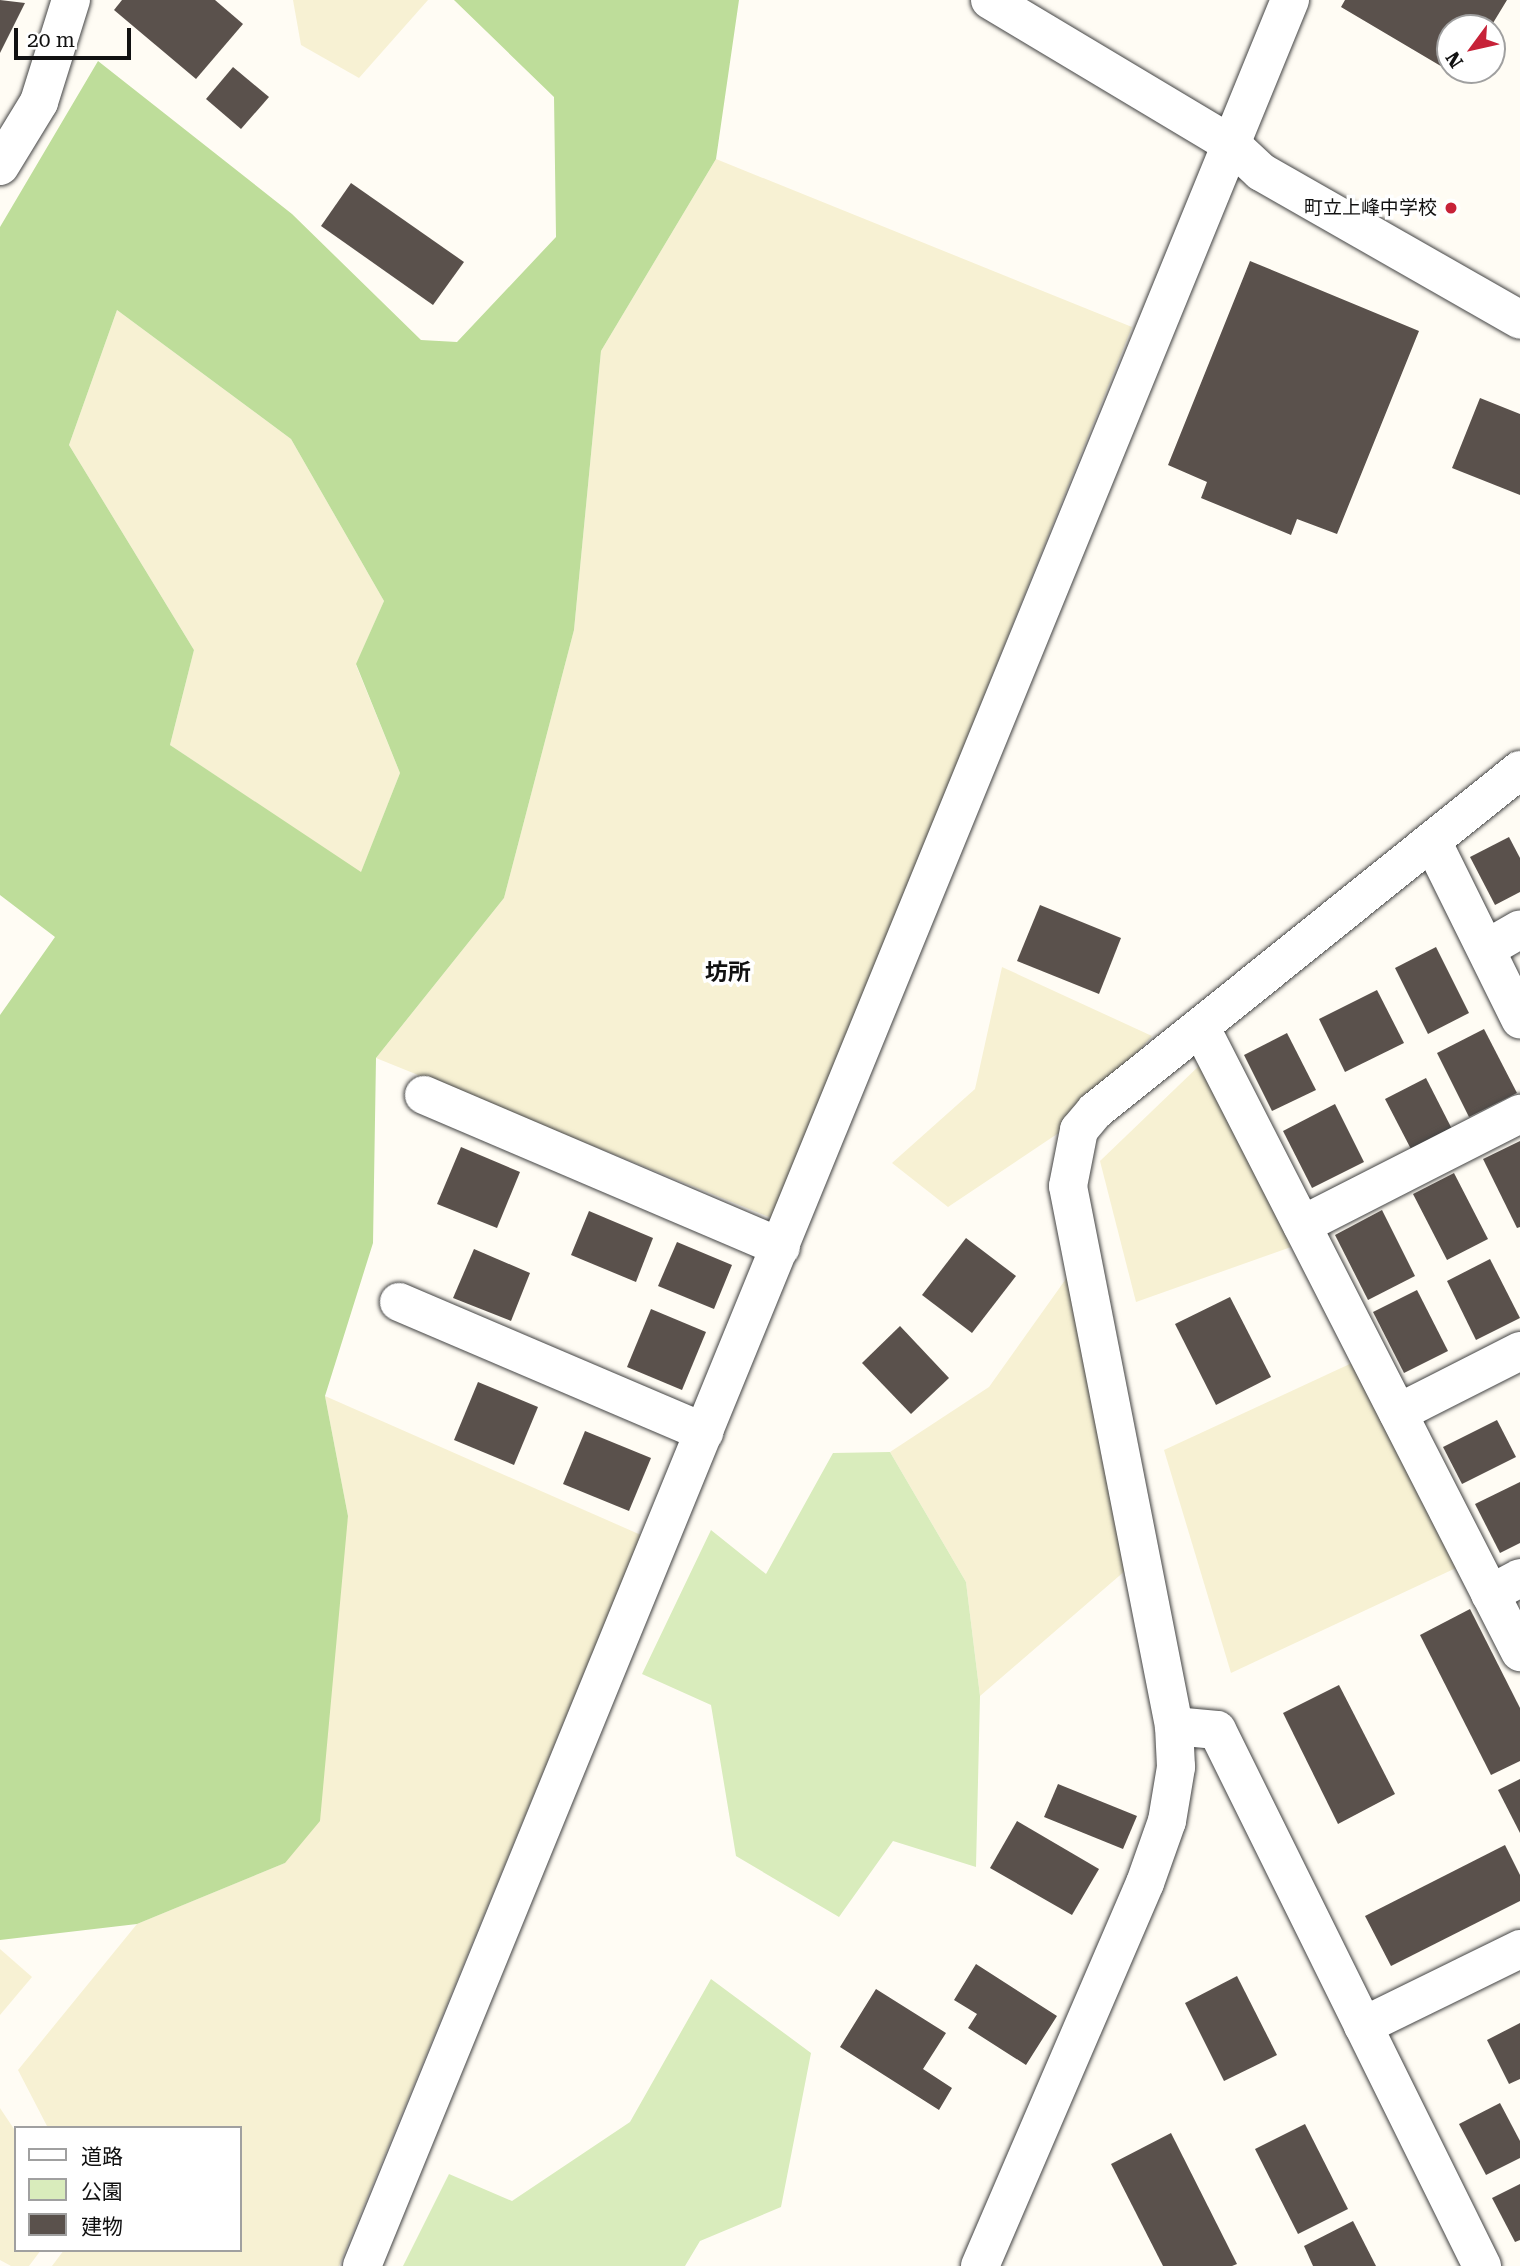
<!DOCTYPE html>
<meta charset="utf-8">
<style>
body{margin:0}
#map{position:relative;width:1520px;height:2266px;overflow:hidden;background:#fffcf4;font-family:"Roboto Serif","Noto Sans JP",serif}
div>[style]{position:absolute}
[style*='--x']{left:calc(var(--x)*1px);top:calc(var(--y)*1px);width:calc(var(--w)*1px);rotate:calc(var(--a)*1deg)}
.farmland>*{inset:0;background:#f7f1d3}
.green>*{inset:0;background:#d9ecbc}
.forest>*{inset:0;background:#bedd9a}
.building>*{inset:0;background:#5a514c}
.roads{filter:drop-shadow(0 0 2px #444) drop-shadow(0 0 2px #444)}
.minor>*{height:38px;margin:-19px;padding:0 19px;transform-origin:19px;border-radius:19px;background:#fff}
.dots>*{width:19px;height:19px;translate:-50% -50%;box-sizing:border-box;border:4px solid #fff;border-radius:50%}
span{translate:-50% -50%;white-space:nowrap;text-align:center;line-height:1.15;-webkit-text-stroke:7px #fff;paint-order:stroke}
.poi-label{font-size:19px;color:#111}
.right{translate:-100% -50%;text-align:right}
.quarter-label{font-size:23px;color:#111;font-weight:700}
.legend{position:absolute;left:14px;top:2126px;width:228px;height:126px;box-sizing:border-box;background:#fff;border:2px solid #a0a0a0;margin:0;padding:9px 12px;list-style:none;font-size:21px;color:#111}
.legend li{display:flex;align-items:center;gap:14px;height:35px}
.legend b{width:35px;border:2px solid #a0a0a0}
.north{position:absolute;left:1436px;top:14px;width:70px;height:70px;box-sizing:border-box;background:#fff;border:2px solid #a0a0a0;border-radius:50%;rotate:237deg;font-size:19px;font-weight:700;line-height:28px;text-align:center;color:#111}
.north::after{content:'';display:block;margin:auto;width:24px;height:32px;background:#c72238;clip-path:polygon(50% 0,100% 100%,50% 72%,0 100%)}
.scale{position:absolute;left:14px;top:28px;width:117px;height:32px;box-sizing:border-box;border:4px solid #111;border-top:0;padding-left:9px;font-size:21px;line-height:24px;white-space:nowrap;color:#111;-webkit-text-stroke:5px #fff;paint-order:stroke}
</style>
<div id="map">
<div class="farmland">
<i style="clip-path:polygon(293px 0,428px 0,359px 78px,301px 45px)"></i>
<i style="clip-path:polygon(716px 159px,1132px 327px,774px 1219px,376px 1058px,504px 898px,574px 630px,601px 351px)"></i>
<i style="clip-path:polygon(117px 310px,291px 439px,384px 601px,356px 665px,400px 773px,361px 873px,170px 745px,194px 650px,69px 445px)"></i>
<i style="clip-path:polygon(1002px 967px,1152px 1036px,1075px 1122px,948px 1207px,892px 1163px,975px 1089px)"></i>
<i style="clip-path:polygon(1202px 1063px,1291px 1247px,1136px 1302px,1100px 1161px)"></i>
<i style="clip-path:polygon(1068px 1276px,1126px 1570px,980px 1696px,966px 1582px,890px 1452px,989px 1387px)"></i>
<i style="clip-path:polygon(1354px 1362px,1456px 1568px,1231px 1673px,1164px 1450px)"></i>
<i style="clip-path:polygon(325px 1396px,641px 1535px,339px 2266px,52px 2266px,64px 2250px,240px 2250px,240px 2128px,48px 2128px,18px 2070px,137px 1924px,285px 1863px,348px 1516px)"></i>
<i style="clip-path:polygon(0 1949px,32px 1977px,0 2015px)"></i>
<i style="clip-path:polygon(0 2108px,16px 2132px,16px 2250px,41px 2250px,29px 2266px,11px 2266px,0 2260px)"></i>
</div>
<div class="green">
<i style="clip-path:polygon(890px 1452px,966px 1582px,980px 1696px,976px 1867px,893px 1841px,839px 1917px,736px 1856px,711px 1705px,642px 1674px,711px 1530px,766px 1574px,833px 1453px)"></i>
<i style="clip-path:polygon(711px 1979px,811px 2053px,781px 2207px,700px 2241px,685px 2266px,403px 2266px,449px 2174px,512px 2201px,630px 2122px)"></i>
</div>
<div class="forest">
<i style="clip-path:polygon(evenodd,454px 0,739px 0,716px 159px,601px 351px,574px 630px,504px 898px,376px 1058px,373px 1243px,325px 1396px,348px 1516px,320px 1821px,285px 1863px,137px 1924px,0 1940px,0 1015px,55px 937px,0 895px,0 227px,98px 61px,292px 214px,421px 340px,457px 342px,556px 237px,554px 97px,454px 0,117px 310px,291px 439px,384px 601px,356px 664px,400px 773px,361px 872px,170px 745px,194px 650px,69px 445px,117px 310px)"></i>
</div>
<div class="building">
<i style="clip-path:polygon(0 0,25px 3px,0 53px)"></i>
<i style="clip-path:polygon(122px 0,215px 0,243px 24px,196px 79px,114px 10px)"></i>
<i style="clip-path:polygon(1345px 0,1507px 0,1490px 28px,1450px 28px,1450px 70px,1465px 70px,1461px 78px,1341px 7px)"></i>
<i style="clip-path:polygon(233px 67px,269px 97px,241px 129px,206px 99px)"></i>
<i style="clip-path:polygon(351px 183px,464px 262px,433px 305px,321px 226px)"></i>
<i style="clip-path:polygon(1250px 261px,1419px 331px,1337px 534px,1297px 519px,1291px 535px,1201px 498px,1207px 482px,1168px 465px)"></i>
<i style="clip-path:polygon(1480px 398px,1520px 414px,1520px 495px,1452px 468px)"></i>
<i style="clip-path:polygon(1509px 837px,1520px 858px,1520px 892px,1495px 905px,1470px 857px)"></i>
<i style="clip-path:polygon(1040px 905px,1121px 938px,1099px 994px,1017px 961px)"></i>
<i style="clip-path:polygon(1436px 947px,1469px 1013px,1428px 1034px,1395px 968px)"></i>
<i style="clip-path:polygon(1377px 990px,1404px 1043px,1345px 1072px,1319px 1019px)"></i>
<i style="clip-path:polygon(1484px 1029px,1517px 1093px,1469px 1117px,1437px 1053px)"></i>
<i style="clip-path:polygon(1287px 1033px,1316px 1090px,1272px 1111px,1244px 1055px)"></i>
<i style="clip-path:polygon(1426px 1078px,1453px 1131px,1412px 1151px,1385px 1099px)"></i>
<i style="clip-path:polygon(1335px 1104px,1364px 1162px,1312px 1188px,1283px 1131px)"></i>
<i style="clip-path:polygon(1520px 1141px,1520px 1227px,1517px 1228px,1483px 1159px)"></i>
<i style="clip-path:polygon(461px 1147px,520px 1172px,497px 1228px,437px 1204px)"></i>
<i style="clip-path:polygon(1454px 1173px,1488px 1239px,1447px 1260px,1413px 1194px)"></i>
<i style="clip-path:polygon(1382px 1210px,1415px 1276px,1368px 1300px,1335px 1235px)"></i>
<i style="clip-path:polygon(589px 1211px,653px 1238px,636px 1282px,571px 1255px)"></i>
<i style="clip-path:polygon(966px 1238px,1016px 1276px,972px 1333px,922px 1295px)"></i>
<i style="clip-path:polygon(677px 1242px,732px 1265px,714px 1309px,658px 1286px)"></i>
<i style="clip-path:polygon(474px 1249px,530px 1273px,511px 1321px,453px 1298px)"></i>
<i style="clip-path:polygon(1490px 1259px,1520px 1318px,1476px 1340px,1447px 1281px)"></i>
<i style="clip-path:polygon(1417px 1290px,1448px 1351px,1404px 1373px,1373px 1312px)"></i>
<i style="clip-path:polygon(1230px 1297px,1271px 1377px,1216px 1405px,1175px 1324px)"></i>
<i style="clip-path:polygon(651px 1309px,706px 1332px,682px 1390px,627px 1367px)"></i>
<i style="clip-path:polygon(900px 1326px,949px 1378px,911px 1414px,862px 1363px)"></i>
<i style="clip-path:polygon(478px 1382px,538px 1407px,514px 1465px,454px 1440px)"></i>
<i style="clip-path:polygon(1497px 1420px,1516px 1457px,1462px 1484px,1443px 1447px)"></i>
<i style="clip-path:polygon(585px 1431px,651px 1458px,629px 1511px,563px 1484px)"></i>
<i style="clip-path:polygon(1520px 1482px,1520px 1543px,1500px 1553px,1475px 1504px)"></i>
<i style="clip-path:polygon(1470px 1609px,1520px 1708px,1520px 1761px,1491px 1775px,1420px 1635px)"></i>
<i style="clip-path:polygon(1339px 1685px,1395px 1794px,1338px 1824px,1283px 1713px)"></i>
<i style="clip-path:polygon(1520px 1779px,1520px 1833px,1498px 1790px)"></i>
<i style="clip-path:polygon(1058px 1784px,1137px 1816px,1123px 1849px,1044px 1817px)"></i>
<i style="clip-path:polygon(1017px 1821px,1099px 1869px,1072px 1915px,990px 1868px)"></i>
<i style="clip-path:polygon(1505px 1845px,1520px 1875px,1520px 1901px,1391px 1966px,1365px 1916px)"></i>
<i style="clip-path:polygon(976px 1964px,1057px 2016px,1026px 2065px,968px 2028px,977px 2014px,954px 2000px)"></i>
<i style="clip-path:polygon(1237px 1976px,1277px 2055px,1224px 2081px,1185px 2003px)"></i>
<i style="clip-path:polygon(876px 1989px,946px 2033px,923px 2069px,952px 2088px,939px 2110px,840px 2047px)"></i>
<i style="clip-path:polygon(1520px 2023px,1520px 2079px,1509px 2084px,1487px 2040px)"></i>
<i style="clip-path:polygon(1500px 2103px,1520px 2141px,1520px 2158px,1486px 2175px,1459px 2124px)"></i>
<i style="clip-path:polygon(1305px 2124px,1348px 2209px,1298px 2234px,1255px 2149px)"></i>
<i style="clip-path:polygon(1171px 2133px,1237px 2264px,1232px 2266px,1163px 2266px,1111px 2164px)"></i>
<i style="clip-path:polygon(1520px 2184px,1520px 2240px,1515px 2242px,1492px 2198px)"></i>
<i style="clip-path:polygon(1353px 2221px,1376px 2266px,1313px 2266px,1304px 2246px)"></i>
</div>
<div class="roads">
<div class="minor">
<i style="--x:990;--y:0;--w:281;--a:30.9"></i>
<i style="--x:1231;--y:144;--w:41;--a:43"></i>
<i style="--x:1261;--y:172;--w:298;--a:29.7"></i>
<i style="--x:0;--y:166;--w:75;--a:-58.6"></i>
<i style="--x:39;--y:102;--w:107;--a:-72.6"></i>
<i style="--x:1432;--y:841;--w:199;--a:63.7"></i>
<i style="--x:1486;--y:949;--w:39;--a:-30"></i>
<i style="--x:1201;--y:1028;--w:701;--a:62.92"></i>
<i style="--x:424;--y:1095;--w:388;--a:23.1"></i>
<i style="--x:1302;--y:1225;--w:245;--a:-27"></i>
<i style="--x:399;--y:1302;--w:332;--a:23.1"></i>
<i style="--x:1398;--y:1413;--w:137;--a:-26.9"></i>
<i style="--x:1490;--y:1594;--w:34;--a:-28"></i>
<i style="--x:1174;--y:1726;--w:43;--a:5.3"></i>
<i style="--x:1217;--y:1730;--w:598;--a:63.69"></i>
<i style="--x:1363;--y:2026;--w:175;--a:-26.1"></i>
<i style="--x:362;--y:2266;--w:2449;--a:-67.73"></i>
<i style="--x:980;--y:2266;--w:417;--a:-66.7"></i>
<i style="--x:1145;--y:1883;--w:66;--a:-70.5"></i>
<i style="--x:1167;--y:1821;--w:55;--a:-80.5"></i>
<i style="--x:1176;--y:1767;--w:41;--a:-92.8"></i>
<i style="--x:1174;--y:1726;--w:550;--a:-101.11"></i>
<i style="--x:1068;--y:1186;--w:57;--a:-78.9"></i>
<i style="--x:1079;--y:1130;--w:25;--a:-50"></i>
<i style="--x:1095;--y:1111;--w:545;--a:-38.74"></i>
</div>
</div>
<div class="dots">
<i style="left:1451px;top:208px;background:#c72238"></i>
</div>
<div class="poi-label">
<span class="right" style="left:1437px;top:208px">町立上峰中学校</span>
</div>
<div class="quarter-label">
<span style="left:728px;top:973px">坊所</span>
</div>
<ul class="legend">
<li><b style="height:9px;background:#fff"></b>道路</li>
<li><b style="height:19px;background:#d9ecbc"></b>公園</li>
<li><b style="height:19px;background:#5a514c"></b>建物</li>
</ul>
<div class="north">N</div>
<div class="scale">20 m</div>
</div>
